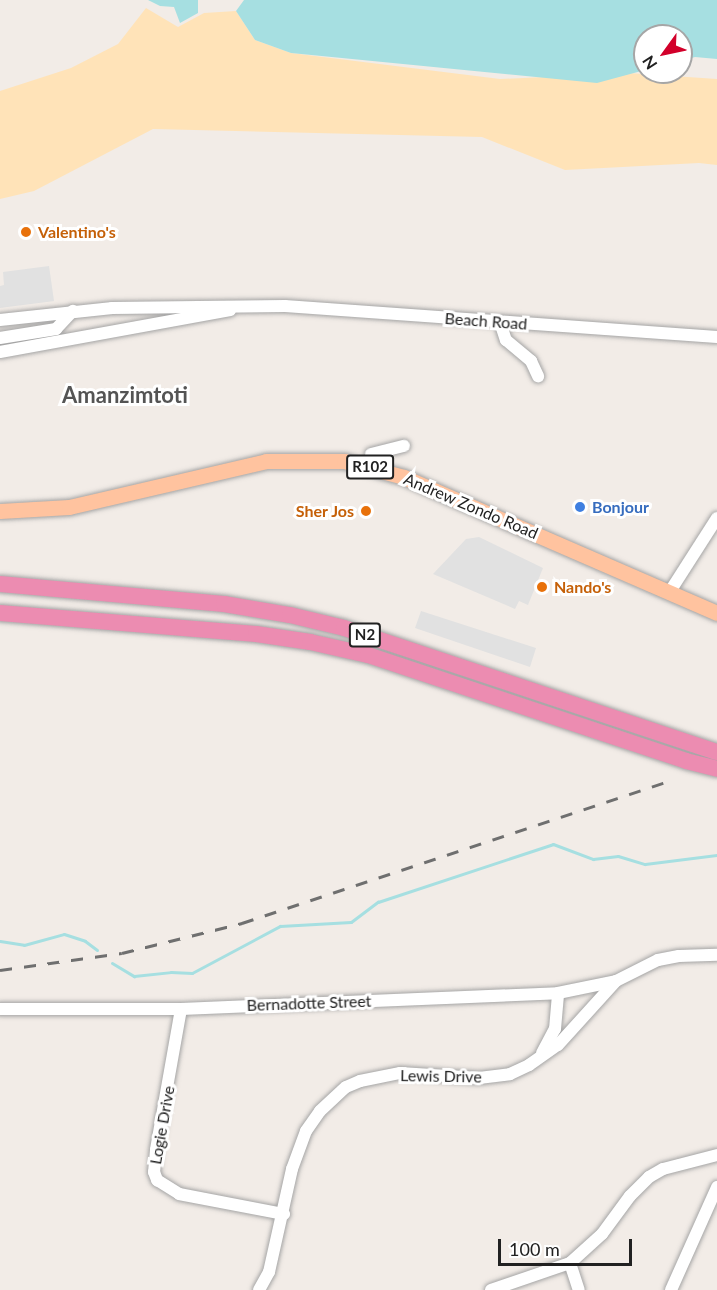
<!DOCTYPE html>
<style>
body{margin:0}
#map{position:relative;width:717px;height:1290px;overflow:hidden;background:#f2ece7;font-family:Lato,sans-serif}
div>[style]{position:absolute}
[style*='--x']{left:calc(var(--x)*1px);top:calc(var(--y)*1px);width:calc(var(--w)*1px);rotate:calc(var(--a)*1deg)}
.sand>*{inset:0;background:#ffe3b8}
.parking>*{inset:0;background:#e1e1e1}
.water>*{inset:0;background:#a6dfe1}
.stream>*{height:3px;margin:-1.5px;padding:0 1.5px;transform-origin:1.5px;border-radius:1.5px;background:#a6dfe1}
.roads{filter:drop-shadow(0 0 2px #a5a5a5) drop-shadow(0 0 2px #a5a5a5)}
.minor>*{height:12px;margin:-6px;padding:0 6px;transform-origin:6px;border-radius:6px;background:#fff}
.major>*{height:15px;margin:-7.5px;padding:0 7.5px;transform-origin:7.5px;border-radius:7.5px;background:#ffc39f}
.highway>*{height:16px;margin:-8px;padding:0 8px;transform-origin:8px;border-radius:8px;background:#ec8cb1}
.rail>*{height:3px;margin-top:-1.5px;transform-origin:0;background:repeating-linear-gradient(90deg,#6f6f6f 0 12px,transparent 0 24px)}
.dots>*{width:16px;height:16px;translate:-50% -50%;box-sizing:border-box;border:3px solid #fff;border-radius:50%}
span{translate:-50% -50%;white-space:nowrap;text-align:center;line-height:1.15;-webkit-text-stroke:6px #fff;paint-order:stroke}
.shield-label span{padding:2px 4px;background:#fff;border:2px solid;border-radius:4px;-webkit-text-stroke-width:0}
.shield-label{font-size:15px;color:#212121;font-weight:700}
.food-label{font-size:16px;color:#c56008;font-weight:700}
.left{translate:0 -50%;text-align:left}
.right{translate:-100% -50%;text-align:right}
.street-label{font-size:16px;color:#212121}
.shop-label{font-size:16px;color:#366cbe;font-weight:700}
.district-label{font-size:22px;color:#545454;font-weight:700}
.north{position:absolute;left:633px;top:24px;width:60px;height:60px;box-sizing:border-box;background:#fff;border:2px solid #a6a6a6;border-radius:50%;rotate:237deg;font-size:16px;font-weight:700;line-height:24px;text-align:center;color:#212121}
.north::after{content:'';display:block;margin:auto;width:21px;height:27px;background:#d2002a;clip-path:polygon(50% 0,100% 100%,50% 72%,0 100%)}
.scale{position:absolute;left:498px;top:1239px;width:134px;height:27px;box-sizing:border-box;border:3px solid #212121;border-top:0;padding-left:8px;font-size:18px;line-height:21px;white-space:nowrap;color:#212121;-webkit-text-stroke:4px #fff;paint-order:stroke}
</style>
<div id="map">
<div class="sand">
<i style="clip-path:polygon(146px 8px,178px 27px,204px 13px,236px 11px,255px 40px,291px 53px,500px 79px,628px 73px,717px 79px,717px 165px,699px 163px,565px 170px,482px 137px,153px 129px,34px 191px,0 199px,0 91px,71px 68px,118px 44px)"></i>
</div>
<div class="parking">
<i style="clip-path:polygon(49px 266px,54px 301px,0 308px,0 286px,4px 285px,3px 272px)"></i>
<i style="clip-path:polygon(479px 537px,543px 568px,528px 605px,519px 601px,515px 609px,433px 574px,466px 539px)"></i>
<i style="clip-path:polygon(421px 611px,536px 648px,530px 667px,415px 628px)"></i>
</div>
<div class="water">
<i style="clip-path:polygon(148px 0,198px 0,198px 13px,180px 23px,174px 7px,160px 6px)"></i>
<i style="clip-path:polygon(244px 0,717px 0,717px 59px,695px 57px,681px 61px,681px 36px,645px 36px,645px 70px,597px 83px,291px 53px,255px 40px,236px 11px)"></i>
</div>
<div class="stream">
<i style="--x:0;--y:941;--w:24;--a:9"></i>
<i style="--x:24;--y:945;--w:41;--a:-15.4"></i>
<i style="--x:64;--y:934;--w:22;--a:18"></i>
<i style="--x:85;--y:941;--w:15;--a:37"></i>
<i style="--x:112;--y:963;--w:26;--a:31"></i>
<i style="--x:134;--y:976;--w:37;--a:-6"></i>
<i style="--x:171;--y:972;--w:21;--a:3"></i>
<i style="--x:192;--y:973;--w:100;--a:-28.1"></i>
<i style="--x:280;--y:926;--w:71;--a:-3.2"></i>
<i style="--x:351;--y:922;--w:34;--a:-37"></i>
<i style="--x:378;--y:902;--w:184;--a:-18.3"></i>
<i style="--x:553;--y:844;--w:43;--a:20.6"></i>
<i style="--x:593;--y:859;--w:25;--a:-7"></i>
<i style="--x:618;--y:856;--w:28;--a:17"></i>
<i style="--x:645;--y:864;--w:73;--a:-7.1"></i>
</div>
<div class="roads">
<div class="minor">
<i style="--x:0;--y:320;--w:113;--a:-6.1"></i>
<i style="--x:112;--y:308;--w:173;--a:-0.7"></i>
<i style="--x:285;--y:306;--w:433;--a:4.1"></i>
<i style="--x:500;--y:322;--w:19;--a:72"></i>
<i style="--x:506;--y:340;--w:33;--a:40"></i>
<i style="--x:531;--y:361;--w:17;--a:65"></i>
<i style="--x:0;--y:338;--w:57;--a:-9.1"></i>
<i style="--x:56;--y:329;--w:25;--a:-47"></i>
<i style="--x:0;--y:352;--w:234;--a:-10.3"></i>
<i style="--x:371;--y:454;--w:34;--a:-14"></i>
<i style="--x:669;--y:593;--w:89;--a:-57.4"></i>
<i style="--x:0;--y:1009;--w:181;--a:0"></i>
<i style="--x:181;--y:1009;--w:377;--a:-2.4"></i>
<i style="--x:558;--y:993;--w:59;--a:-11.7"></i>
<i style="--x:181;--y:1009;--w:143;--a:100.1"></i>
<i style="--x:156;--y:1150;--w:22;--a:95"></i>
<i style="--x:154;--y:1172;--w:9;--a:69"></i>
<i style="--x:157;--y:1180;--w:26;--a:32"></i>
<i style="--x:179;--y:1194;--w:107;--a:10.8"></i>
<i style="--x:542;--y:1053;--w:27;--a:-62"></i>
<i style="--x:555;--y:1029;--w:36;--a:-85"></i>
<i style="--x:570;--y:1263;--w:28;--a:72"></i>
<i style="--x:259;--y:1290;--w:21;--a:-61"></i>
<i style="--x:269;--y:1272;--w:106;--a:-77.4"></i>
<i style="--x:292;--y:1169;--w:40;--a:-69.8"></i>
<i style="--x:306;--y:1131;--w:24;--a:-55"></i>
<i style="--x:320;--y:1111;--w:35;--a:-43"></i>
<i style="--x:346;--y:1087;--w:15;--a:-23"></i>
<i style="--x:360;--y:1081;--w:41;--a:-11.3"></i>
<i style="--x:400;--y:1073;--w:79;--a:3.6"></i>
<i style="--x:479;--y:1078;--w:31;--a:-7"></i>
<i style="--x:510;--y:1074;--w:21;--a:-25"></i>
<i style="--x:529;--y:1065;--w:35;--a:-35"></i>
<i style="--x:558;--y:1045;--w:86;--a:-47.8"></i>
<i style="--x:616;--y:981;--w:47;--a:-26.6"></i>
<i style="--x:658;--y:960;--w:21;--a:-11"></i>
<i style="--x:679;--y:956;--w:38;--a:-2"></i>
<i style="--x:491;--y:1290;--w:83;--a:-18.9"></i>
<i style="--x:570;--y:1263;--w:43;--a:-42.2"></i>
<i style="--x:602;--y:1234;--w:47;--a:-53.6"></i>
<i style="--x:630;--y:1196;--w:27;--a:-45"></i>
<i style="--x:649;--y:1177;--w:16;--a:-30"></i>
<i style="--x:663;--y:1169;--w:56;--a:-14.5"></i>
<i style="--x:671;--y:1290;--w:113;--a:-65.9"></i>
</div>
<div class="major">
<i style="--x:0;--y:511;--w:69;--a:-3.3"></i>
<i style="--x:69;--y:507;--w:202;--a:-13.1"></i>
<i style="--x:266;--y:461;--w:78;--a:0"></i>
<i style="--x:344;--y:461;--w:62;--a:14.9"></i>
<i style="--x:404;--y:477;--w:341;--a:23.5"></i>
</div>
<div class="highway">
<i style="--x:0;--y:584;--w:225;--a:5.1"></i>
<i style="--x:224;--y:604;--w:67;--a:9.5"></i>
<i style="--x:290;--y:615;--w:56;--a:13.5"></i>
<i style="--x:344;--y:628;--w:393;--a:18.4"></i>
<i style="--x:0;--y:613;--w:257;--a:4.7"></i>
<i style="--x:256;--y:634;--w:55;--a:8.4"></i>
<i style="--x:310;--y:642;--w:59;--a:12.6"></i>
<i style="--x:368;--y:655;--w:335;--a:18.4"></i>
<i style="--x:686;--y:761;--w:32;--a:14"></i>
</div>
</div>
<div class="rail">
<i style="--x:0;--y:970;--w:123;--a:-7.9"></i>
<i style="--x:122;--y:953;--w:124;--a:-14"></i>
<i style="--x:242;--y:923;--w:451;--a:-18.4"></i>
</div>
<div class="dots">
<i style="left:26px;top:232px;background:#e8710a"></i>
<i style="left:580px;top:507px;background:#3f7fe0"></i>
<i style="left:366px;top:511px;background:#e8710a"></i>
<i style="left:542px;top:587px;background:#e8710a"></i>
</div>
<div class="shield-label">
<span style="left:370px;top:467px">R102</span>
<span style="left:365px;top:635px">N2</span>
</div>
<div class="food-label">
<span class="left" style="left:38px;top:232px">Valentino's</span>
<span class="right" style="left:354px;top:511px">Sher Jos</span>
<span class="left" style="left:554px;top:587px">Nando's</span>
</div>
<div class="street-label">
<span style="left:486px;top:321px;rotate:4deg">Beach Road</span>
<span style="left:471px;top:506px;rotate:23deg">Andrew Zondo Road</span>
<span style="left:309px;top:1003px;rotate:-2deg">Bernadotte Street</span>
<span style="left:441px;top:1076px;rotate:1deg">Lewis Drive</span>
<span style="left:162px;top:1125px;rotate:-80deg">Logie Drive</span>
</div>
<div class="shop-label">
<span class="left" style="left:592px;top:507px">Bonjour</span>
</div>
<div class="district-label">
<span style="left:125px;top:395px">Amanzimtoti</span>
</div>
<div class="north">N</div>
<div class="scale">100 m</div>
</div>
